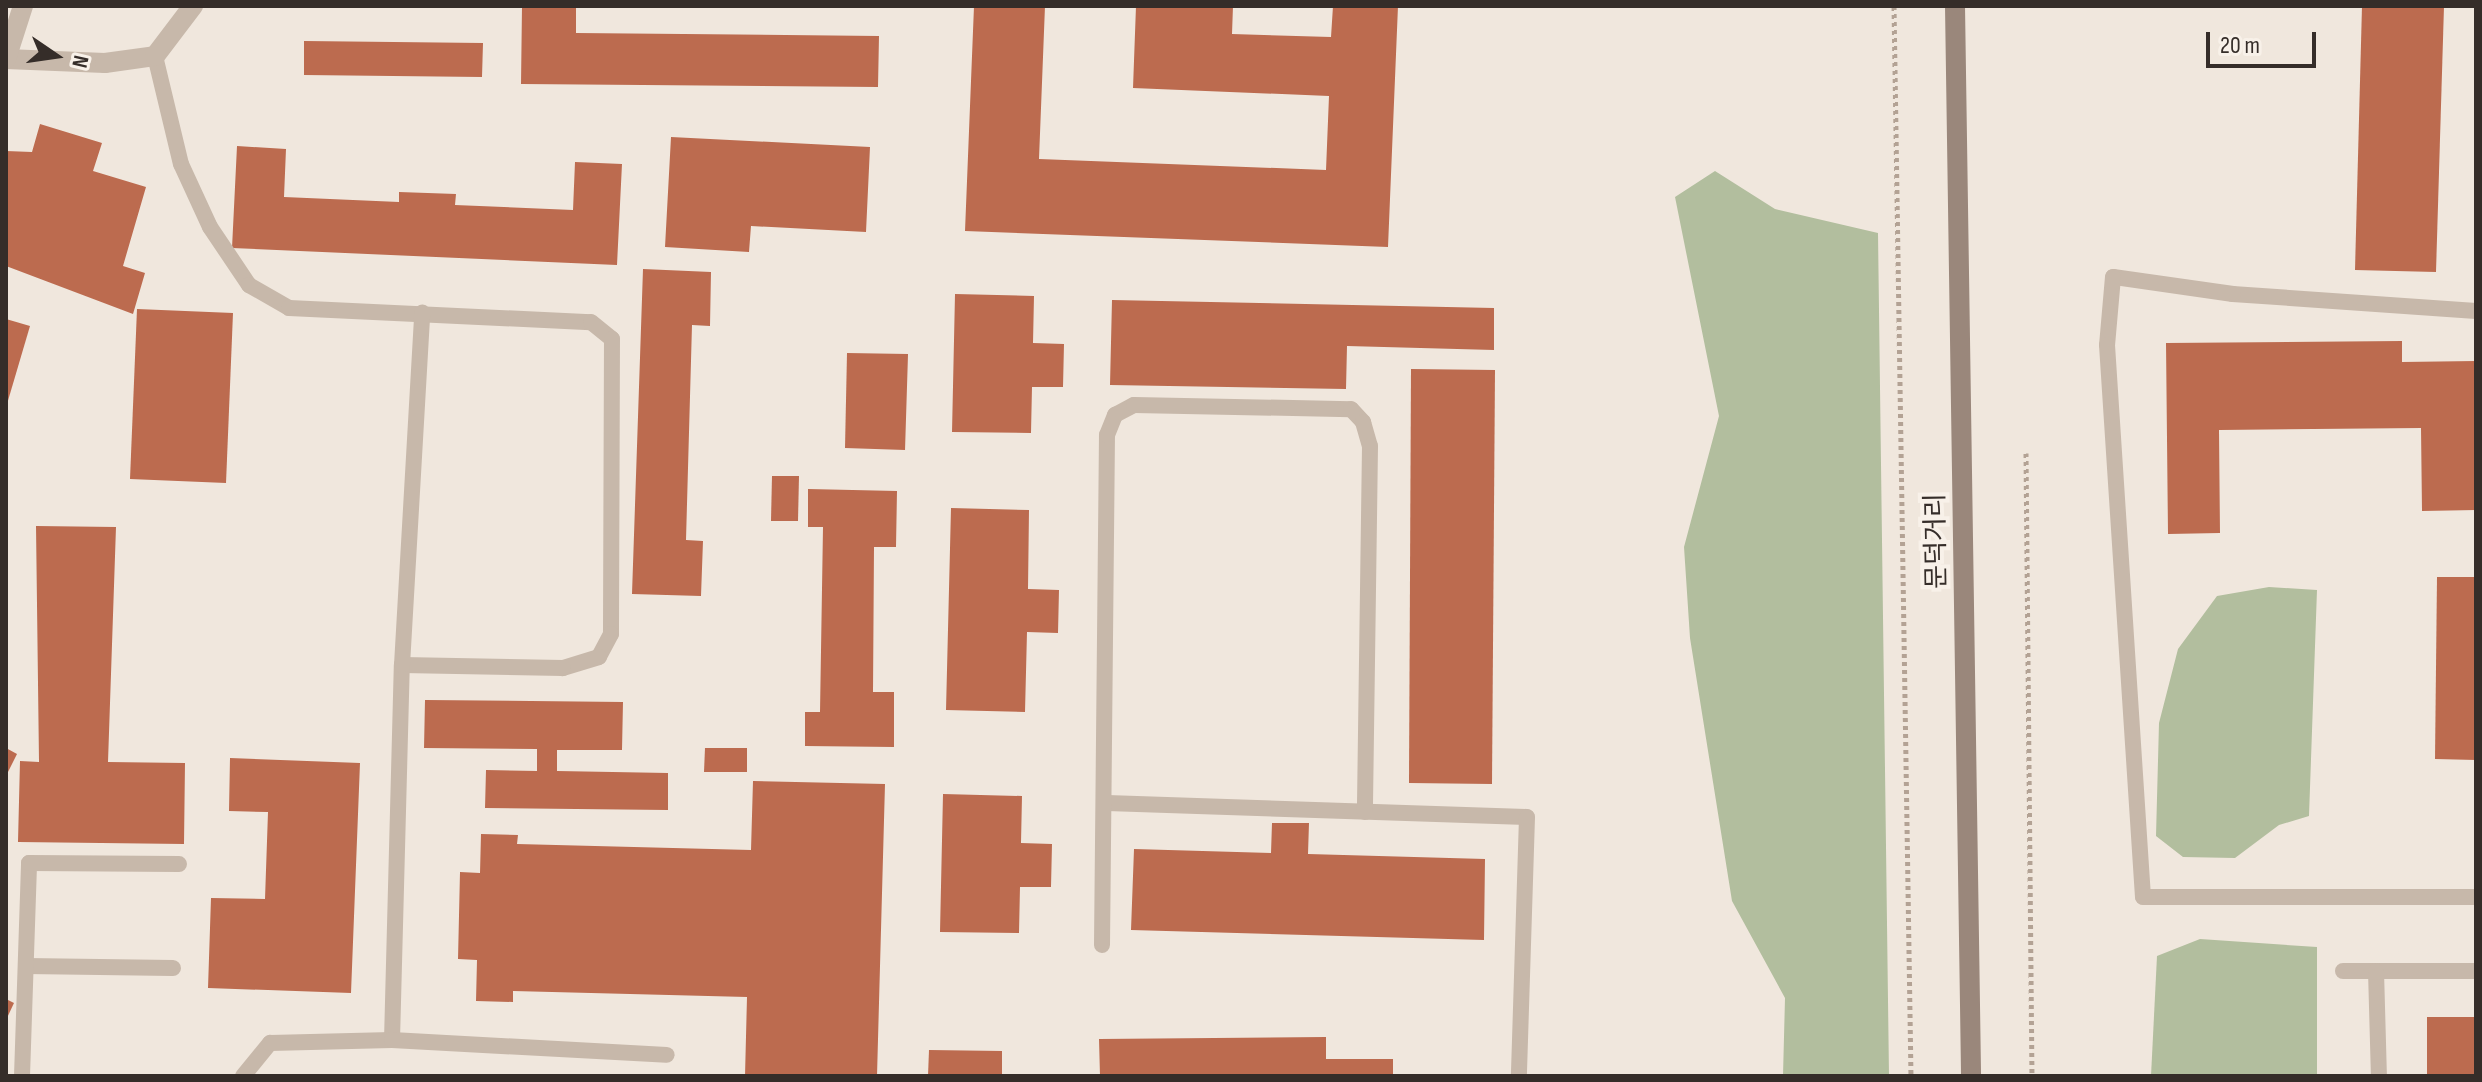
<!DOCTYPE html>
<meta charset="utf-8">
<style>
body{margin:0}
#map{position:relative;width:2482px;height:1082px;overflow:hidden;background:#f0e7dd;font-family:"Sofia Sans Condensed","Noto Sans KR",sans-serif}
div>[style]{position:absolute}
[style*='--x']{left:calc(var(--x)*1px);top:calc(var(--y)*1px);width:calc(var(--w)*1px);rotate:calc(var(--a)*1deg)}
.green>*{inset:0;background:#b2be9e}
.building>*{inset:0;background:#bc6b4f}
.path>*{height:5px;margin-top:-2.5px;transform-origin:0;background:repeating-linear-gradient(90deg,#b3a294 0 4px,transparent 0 8px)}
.lane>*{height:16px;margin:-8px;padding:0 8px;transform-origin:8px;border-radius:8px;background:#c7b8aa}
.street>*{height:20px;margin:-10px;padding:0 10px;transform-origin:10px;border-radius:10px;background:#c7b8aa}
.secondary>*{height:20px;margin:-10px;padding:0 10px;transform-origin:10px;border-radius:10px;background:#9a877b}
span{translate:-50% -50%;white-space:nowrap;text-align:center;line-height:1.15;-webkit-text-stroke:8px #f8f1e9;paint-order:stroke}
.street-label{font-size:26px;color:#352d29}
.frame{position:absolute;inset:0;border:8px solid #352d29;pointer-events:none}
.north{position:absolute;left:16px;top:16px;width:80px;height:80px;-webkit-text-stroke:6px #f8f1e9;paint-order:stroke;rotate:103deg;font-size:22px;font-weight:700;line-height:32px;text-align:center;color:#352d29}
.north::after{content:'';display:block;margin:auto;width:28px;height:36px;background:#352d29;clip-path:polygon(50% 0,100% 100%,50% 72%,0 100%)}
.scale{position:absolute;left:2206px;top:32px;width:110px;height:36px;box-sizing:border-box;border:4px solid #352d29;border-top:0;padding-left:10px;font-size:24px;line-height:28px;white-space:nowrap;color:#352d29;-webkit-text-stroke:6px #f8f1e9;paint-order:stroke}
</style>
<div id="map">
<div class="green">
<i style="clip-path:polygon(1715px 171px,1775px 209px,1878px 233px,1889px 1076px,1783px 1076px,1785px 998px,1732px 901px,1690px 638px,1684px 547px,1719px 416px,1675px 197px)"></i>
<i style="clip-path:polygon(2269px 587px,2317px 590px,2309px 816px,2279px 825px,2235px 858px,2183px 857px,2156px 836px,2159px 723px,2178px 649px,2217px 596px)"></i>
<i style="clip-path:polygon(2200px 939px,2317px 947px,2317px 1076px,2151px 1076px,2157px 956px)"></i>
</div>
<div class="building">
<i style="clip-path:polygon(522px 6px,576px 6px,576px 33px,879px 36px,878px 87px,521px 84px)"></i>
<i style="clip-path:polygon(974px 6px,1045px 6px,1039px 159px,1326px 170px,1329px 96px,1133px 88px,1136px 6px,1233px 6px,1232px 34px,1331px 37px,1333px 6px,1398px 6px,1388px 247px,965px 231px)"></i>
<i style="clip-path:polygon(2362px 6px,2444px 6px,2436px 272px,2355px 270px)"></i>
<i style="clip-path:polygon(304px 41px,483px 43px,482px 77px,304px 75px)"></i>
<i style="clip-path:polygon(40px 124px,102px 143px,93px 171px,146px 187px,123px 266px,145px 273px,133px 314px,6px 266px,6px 151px,32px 152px)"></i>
<i style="clip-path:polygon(671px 137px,870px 147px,866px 232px,751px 226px,749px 252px,665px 247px)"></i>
<i style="clip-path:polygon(237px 146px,286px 149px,284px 197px,399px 202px,399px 192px,456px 194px,455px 205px,573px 210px,575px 162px,622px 164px,617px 265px,232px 248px)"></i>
<i style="clip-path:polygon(643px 269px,711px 272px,710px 326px,692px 325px,686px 540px,703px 541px,701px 596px,632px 594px)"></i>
<i style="clip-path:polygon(955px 294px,1034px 296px,1033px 343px,1064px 344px,1063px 387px,1032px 387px,1031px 433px,952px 432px)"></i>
<i style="clip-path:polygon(1112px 300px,1494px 308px,1494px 350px,1347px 346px,1346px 389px,1110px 385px)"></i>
<i style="clip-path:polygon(137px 309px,233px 313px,226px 483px,130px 479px)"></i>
<i style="clip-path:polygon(6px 319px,30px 326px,7px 404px,6px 404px)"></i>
<i style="clip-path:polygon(2402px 341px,2402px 362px,2476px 361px,2476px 510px,2422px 511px,2421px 428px,2219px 430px,2220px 533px,2168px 534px,2166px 343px)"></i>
<i style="clip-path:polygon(847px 353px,908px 354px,905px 450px,845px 448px)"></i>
<i style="clip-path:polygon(1411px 369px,1495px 370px,1492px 784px,1409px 783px)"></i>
<i style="clip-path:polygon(772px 476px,799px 476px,798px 521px,771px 521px)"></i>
<i style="clip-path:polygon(808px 489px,897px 491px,896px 547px,874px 547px,873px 692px,894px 692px,894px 747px,805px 746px,805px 712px,820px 712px,823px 527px,808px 527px)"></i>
<i style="clip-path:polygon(951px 508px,1029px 510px,1028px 589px,1059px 590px,1058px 633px,1027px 632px,1025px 712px,946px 710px)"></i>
<i style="clip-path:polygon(36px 526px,116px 527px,108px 762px,185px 763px,184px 844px,18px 842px,20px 761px,39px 762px)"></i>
<i style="clip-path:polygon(2437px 577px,2476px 577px,2476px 760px,2435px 759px)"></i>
<i style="clip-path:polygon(425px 700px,623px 702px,622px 750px,557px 750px,557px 771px,668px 773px,668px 810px,485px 808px,486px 770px,537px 771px,537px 749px,424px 748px)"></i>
<i style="clip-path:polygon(6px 748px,17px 754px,6px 776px)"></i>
<i style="clip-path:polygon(705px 748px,747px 748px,747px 772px,704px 772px)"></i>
<i style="clip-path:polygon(230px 758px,360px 763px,351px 993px,208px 988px,211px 898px,265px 899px,268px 812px,229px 811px)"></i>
<i style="clip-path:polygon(753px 781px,885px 784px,877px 1076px,745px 1076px,747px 997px,513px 991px,513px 1002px,476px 1001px,477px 960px,458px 959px,460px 872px,480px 873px,481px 834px,518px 835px,517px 844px,751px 850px)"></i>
<i style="clip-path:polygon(943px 794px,1022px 796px,1021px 843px,1052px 844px,1051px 887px,1020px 887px,1019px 933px,940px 932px)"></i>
<i style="clip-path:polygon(1272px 823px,1309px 823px,1308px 854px,1485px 859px,1484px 940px,1131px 930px,1134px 849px,1271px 853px)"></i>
<i style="clip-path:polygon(6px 999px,14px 1003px,6px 1020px)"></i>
<i style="clip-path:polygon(2427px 1017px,2476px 1017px,2476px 1076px,2427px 1076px)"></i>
<i style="clip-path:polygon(1326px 1037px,1326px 1059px,1393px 1059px,1393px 1076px,1100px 1076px,1099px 1039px)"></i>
<i style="clip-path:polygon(929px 1050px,1002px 1051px,1002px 1076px,928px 1076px)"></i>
</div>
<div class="path">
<i style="--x:1894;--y:6;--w:1070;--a:89.09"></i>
<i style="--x:2026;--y:453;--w:623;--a:89.45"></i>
</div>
<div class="lane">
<i style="--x:155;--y:56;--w:111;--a:76.5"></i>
<i style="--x:181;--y:164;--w:69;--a:65.3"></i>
<i style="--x:210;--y:227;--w:70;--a:56.1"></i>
<i style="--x:249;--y:285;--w:46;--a:29.9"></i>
<i style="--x:289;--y:308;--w:302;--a:2.7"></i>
<i style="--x:591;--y:322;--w:27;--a:39"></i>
<i style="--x:612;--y:339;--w:295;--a:90.2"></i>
<i style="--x:611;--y:634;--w:26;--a:118"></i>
<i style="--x:599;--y:657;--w:38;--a:163"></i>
<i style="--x:563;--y:668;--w:161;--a:-178.9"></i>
<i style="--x:2476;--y:311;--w:244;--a:-176"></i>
<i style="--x:2233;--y:294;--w:121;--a:-171.9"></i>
<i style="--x:2113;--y:277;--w:68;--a:95"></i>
<i style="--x:2107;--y:345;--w:553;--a:86.27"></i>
<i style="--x:2143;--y:897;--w:333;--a:0"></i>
<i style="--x:1107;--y:803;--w:420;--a:1.9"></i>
<i style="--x:1527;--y:817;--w:259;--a:91.8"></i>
<i style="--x:1102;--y:945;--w:510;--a:-89.44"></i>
<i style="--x:1107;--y:435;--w:22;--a:-68"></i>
<i style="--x:1115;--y:415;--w:21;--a:-28"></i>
<i style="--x:1134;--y:405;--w:217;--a:1.1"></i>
<i style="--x:1351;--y:409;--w:18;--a:47"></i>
<i style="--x:1363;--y:422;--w:25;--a:74"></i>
<i style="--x:1370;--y:446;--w:366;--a:90.8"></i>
<i style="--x:26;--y:966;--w:147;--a:0.8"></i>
<i style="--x:2343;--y:971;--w:133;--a:0"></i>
<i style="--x:2376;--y:971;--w:105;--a:88.4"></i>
<i style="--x:392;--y:1040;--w:375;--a:-88.5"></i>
<i style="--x:402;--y:665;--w:353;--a:-86.7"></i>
<i style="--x:22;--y:1076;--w:213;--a:-88.1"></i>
<i style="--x:29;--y:863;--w:150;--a:0.4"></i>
<i style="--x:243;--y:1076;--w:43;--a:-50.7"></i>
<i style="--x:270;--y:1043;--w:122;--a:-1.4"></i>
<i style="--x:392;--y:1040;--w:275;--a:3.1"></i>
</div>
<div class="street">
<i style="--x:6;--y:59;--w:99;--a:2.3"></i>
<i style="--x:105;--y:63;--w:50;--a:-8"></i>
<i style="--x:155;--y:56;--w:63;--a:-52.8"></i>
<i style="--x:6;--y:59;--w:56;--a:-72.2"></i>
</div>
<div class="secondary">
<i style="--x:1955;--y:6;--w:1070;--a:89.14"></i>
</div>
<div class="street-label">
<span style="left:1937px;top:541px;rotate:-91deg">문덕거리</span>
</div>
<div class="frame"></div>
<div class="north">N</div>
<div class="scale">20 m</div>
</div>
